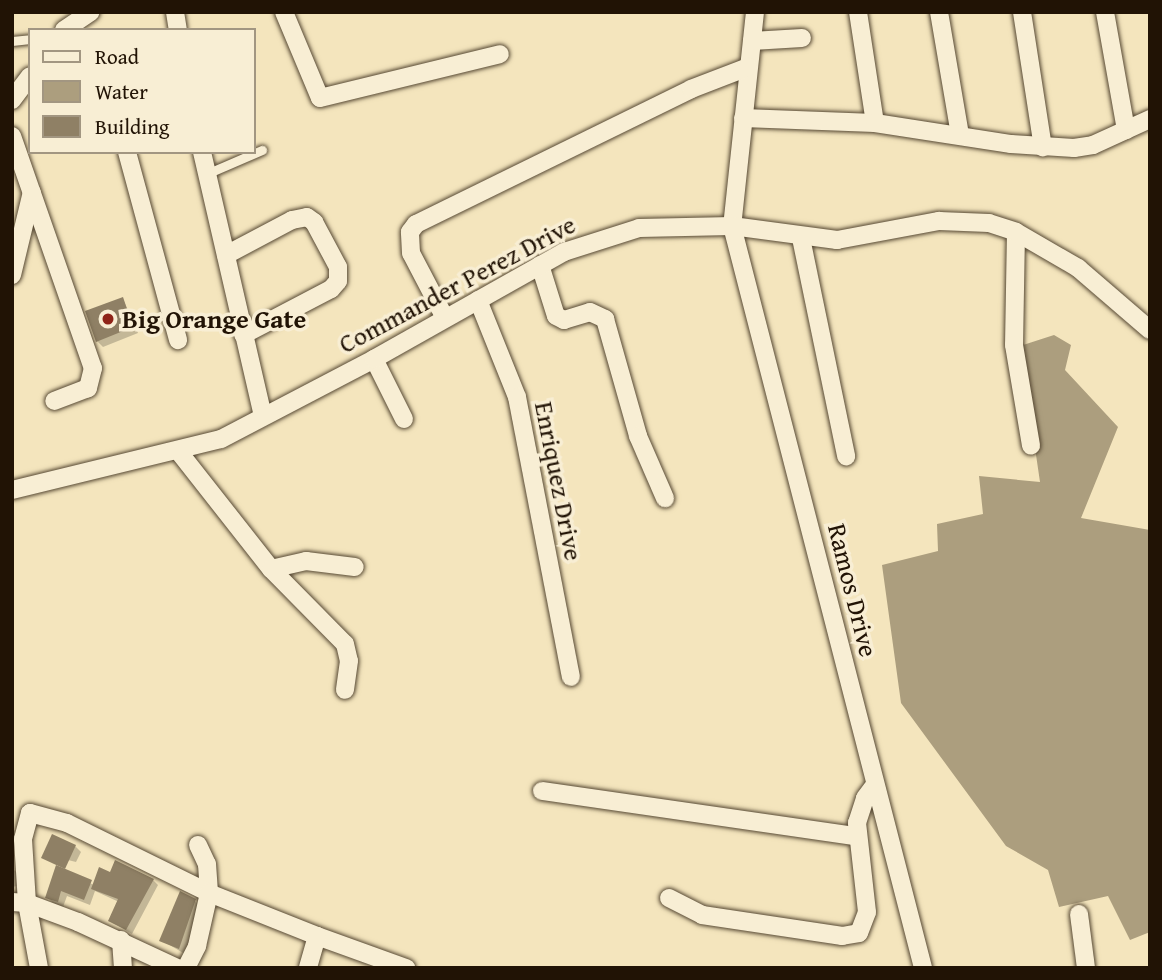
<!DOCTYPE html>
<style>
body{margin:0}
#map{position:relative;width:1162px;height:980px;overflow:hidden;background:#f4e5bd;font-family:"Gentium Book Plus",serif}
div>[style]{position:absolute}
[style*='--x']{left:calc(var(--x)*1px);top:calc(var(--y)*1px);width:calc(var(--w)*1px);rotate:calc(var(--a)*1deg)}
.water>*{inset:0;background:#ac9e7e}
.shadow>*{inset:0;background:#0003}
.building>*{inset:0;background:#8f8065}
.roads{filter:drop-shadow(0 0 2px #564833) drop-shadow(0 0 2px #564833)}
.lane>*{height:9px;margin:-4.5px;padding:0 4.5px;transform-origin:4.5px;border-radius:4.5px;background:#f8eed4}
.street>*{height:18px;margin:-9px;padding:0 9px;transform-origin:9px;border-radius:9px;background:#f8eed4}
.dots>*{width:19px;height:19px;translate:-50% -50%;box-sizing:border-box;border:4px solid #f8eed4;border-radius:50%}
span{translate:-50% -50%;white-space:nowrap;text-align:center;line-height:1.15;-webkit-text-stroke:7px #f8eed4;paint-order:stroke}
.street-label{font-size:26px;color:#211305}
.poi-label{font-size:26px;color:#211305;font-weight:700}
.left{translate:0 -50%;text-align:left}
.frame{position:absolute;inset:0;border:14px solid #211305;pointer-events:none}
.legend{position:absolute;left:28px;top:28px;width:228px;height:126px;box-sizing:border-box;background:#f8eed4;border:2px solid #a29681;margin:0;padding:9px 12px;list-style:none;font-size:21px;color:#211305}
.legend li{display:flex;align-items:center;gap:14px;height:35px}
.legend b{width:35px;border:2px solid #a29681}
</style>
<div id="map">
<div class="water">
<i style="clip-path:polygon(1054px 335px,1071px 345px,1065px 370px,1118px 427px,1081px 518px,1150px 530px,1150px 932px,1130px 940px,1108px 896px,1059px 907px,1048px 870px,1006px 846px,901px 703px,882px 565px,938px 551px,937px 524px,983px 514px,979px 476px,1040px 482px,1020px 346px)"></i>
</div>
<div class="shadow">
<i style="clip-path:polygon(123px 299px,138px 333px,103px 347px,97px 341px)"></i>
<i style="clip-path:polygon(12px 828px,19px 835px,17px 848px,12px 847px)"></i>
<i style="clip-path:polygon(75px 846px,81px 852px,76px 862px,52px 856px)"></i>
<i style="clip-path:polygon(12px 868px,16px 872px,17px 886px,12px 887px)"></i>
<i style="clip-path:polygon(57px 868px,94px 885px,111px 874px,153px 880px,158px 885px,132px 934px,110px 921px,119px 902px,95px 891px,90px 905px,67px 896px,63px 907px,53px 903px,47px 897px)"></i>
<i style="clip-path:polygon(195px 901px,201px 907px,185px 954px,161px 940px)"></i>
</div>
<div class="building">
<i style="clip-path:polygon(123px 297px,133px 327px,96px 342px,85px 311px)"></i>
<i style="clip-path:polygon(52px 834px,76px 845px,65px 869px,41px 858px)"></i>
<i style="clip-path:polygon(115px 860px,154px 879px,126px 930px,108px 921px,118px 899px,91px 889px,99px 867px,110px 872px)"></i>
<i style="clip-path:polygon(56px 865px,92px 880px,84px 900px,61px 891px,58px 902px,45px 898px)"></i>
<i style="clip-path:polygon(180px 891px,196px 899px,179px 949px,159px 941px)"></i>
</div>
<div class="roads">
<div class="lane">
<i style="--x:12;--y:41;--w:18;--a:-6"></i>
<i style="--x:206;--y:174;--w:61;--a:-23.2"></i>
</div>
<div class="street">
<i style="--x:175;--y:12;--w:18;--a:81"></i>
<i style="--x:284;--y:12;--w:93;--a:67.3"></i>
<i style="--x:320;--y:98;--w:185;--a:-13.7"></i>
<i style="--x:755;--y:12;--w:215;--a:96.1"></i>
<i style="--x:732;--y:226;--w:766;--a:75.56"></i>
<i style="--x:858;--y:12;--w:112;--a:81.3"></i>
<i style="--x:939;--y:12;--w:125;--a:80.3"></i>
<i style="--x:1022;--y:12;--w:137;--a:81.2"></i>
<i style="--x:1105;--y:12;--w:120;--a:79.9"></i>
<i style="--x:64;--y:30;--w:32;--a:-34"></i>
<i style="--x:752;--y:41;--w:50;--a:-3.4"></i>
<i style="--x:12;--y:100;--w:30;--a:-53"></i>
<i style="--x:743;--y:118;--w:132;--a:2.2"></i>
<i style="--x:875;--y:123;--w:138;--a:8.8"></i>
<i style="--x:1011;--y:144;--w:63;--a:3.6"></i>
<i style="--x:1074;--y:148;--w:19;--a:-9"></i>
<i style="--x:1093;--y:145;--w:63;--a:-24.5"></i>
<i style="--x:12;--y:136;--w:246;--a:70.8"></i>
<i style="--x:93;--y:368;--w:21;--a:104"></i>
<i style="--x:88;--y:388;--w:36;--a:159"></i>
<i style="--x:127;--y:152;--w:195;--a:74.8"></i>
<i style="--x:202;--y:152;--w:271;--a:77"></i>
<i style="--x:1016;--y:232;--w:113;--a:91"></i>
<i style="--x:1014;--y:345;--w:102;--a:80.4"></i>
<i style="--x:801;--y:238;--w:223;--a:78.3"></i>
<i style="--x:226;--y:255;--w:75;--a:-27.9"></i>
<i style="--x:292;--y:220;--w:15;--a:-11"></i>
<i style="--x:307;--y:217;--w:9;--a:36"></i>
<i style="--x:314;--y:222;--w:51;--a:61.9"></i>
<i style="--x:338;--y:267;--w:14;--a:90"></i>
<i style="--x:338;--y:281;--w:11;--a:131"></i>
<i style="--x:331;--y:289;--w:99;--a:152.4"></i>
<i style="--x:540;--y:265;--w:53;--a:72.6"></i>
<i style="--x:556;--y:316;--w:9;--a:27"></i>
<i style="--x:564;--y:320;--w:27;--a:-17"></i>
<i style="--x:590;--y:312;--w:17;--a:25"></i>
<i style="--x:605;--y:319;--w:122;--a:74.2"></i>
<i style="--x:638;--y:436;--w:68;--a:66.5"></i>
<i style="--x:12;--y:275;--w:85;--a:-76.5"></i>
<i style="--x:478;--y:300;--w:105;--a:68.1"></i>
<i style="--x:517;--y:397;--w:285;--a:79.1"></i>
<i style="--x:445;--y:318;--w:73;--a:-117.6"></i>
<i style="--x:411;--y:253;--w:21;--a:-93"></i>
<i style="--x:410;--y:232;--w:10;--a:-53"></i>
<i style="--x:416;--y:224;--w:306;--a:-26.1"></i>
<i style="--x:691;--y:89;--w:61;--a:-21.1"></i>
<i style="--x:374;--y:359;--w:67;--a:63.4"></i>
<i style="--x:179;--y:452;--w:149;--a:51.8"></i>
<i style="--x:271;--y:569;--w:105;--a:45.4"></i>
<i style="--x:345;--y:644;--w:17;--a:77"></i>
<i style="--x:349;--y:661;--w:29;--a:98"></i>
<i style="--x:12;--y:490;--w:215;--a:-13.7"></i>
<i style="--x:221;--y:439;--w:173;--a:-27.6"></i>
<i style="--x:374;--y:359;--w:218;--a:-29.4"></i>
<i style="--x:564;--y:252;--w:79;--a:-17.7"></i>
<i style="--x:639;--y:228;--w:93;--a:-1.2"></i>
<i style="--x:732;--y:226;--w:106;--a:7.6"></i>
<i style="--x:837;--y:240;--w:104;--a:-10.6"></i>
<i style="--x:939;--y:221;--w:50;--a:2.3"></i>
<i style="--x:989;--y:223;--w:28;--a:18"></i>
<i style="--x:1016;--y:232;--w:72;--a:30.1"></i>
<i style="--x:1078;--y:268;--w:95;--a:40.7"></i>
<i style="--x:271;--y:569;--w:36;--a:-13"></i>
<i style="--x:306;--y:561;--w:49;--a:7"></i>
<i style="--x:542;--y:791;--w:317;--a:8.2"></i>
<i style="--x:198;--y:845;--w:21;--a:65"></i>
<i style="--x:207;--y:864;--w:29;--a:86"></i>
<i style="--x:669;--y:898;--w:37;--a:27"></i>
<i style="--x:702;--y:915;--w:142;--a:8.5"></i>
<i style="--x:842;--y:936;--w:17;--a:-10"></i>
<i style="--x:859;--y:933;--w:22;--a:-69"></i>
<i style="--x:867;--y:912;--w:90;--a:-96.4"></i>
<i style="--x:857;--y:823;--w:26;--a:-72"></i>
<i style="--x:865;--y:798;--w:15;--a:-53"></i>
<i style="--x:12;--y:902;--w:15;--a:4"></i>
<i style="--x:27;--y:903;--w:54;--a:20.4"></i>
<i style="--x:78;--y:922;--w:109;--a:24.9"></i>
<i style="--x:1079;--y:914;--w:54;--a:82.6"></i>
<i style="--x:317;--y:936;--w:95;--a:19.8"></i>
<i style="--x:121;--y:940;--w:28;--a:86"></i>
<i style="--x:39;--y:968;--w:66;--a:-100.5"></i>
<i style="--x:27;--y:903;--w:64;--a:-93.6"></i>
<i style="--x:23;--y:839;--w:27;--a:-75"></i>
<i style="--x:30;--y:813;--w:38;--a:15"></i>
<i style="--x:67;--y:823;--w:158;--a:26.2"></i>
<i style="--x:186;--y:968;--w:25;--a:-63"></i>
<i style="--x:197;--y:946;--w:54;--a:-77.2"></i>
<i style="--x:209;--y:893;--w:116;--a:21.7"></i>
<i style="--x:317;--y:936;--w:33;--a:106"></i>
</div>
</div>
<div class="dots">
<i style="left:108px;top:319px;background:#8f2418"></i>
</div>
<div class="street-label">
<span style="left:457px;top:284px;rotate:-28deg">Commander Perez Drive</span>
<span style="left:559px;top:481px;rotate:79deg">Enriquez Drive</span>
<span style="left:853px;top:590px;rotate:76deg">Ramos Drive</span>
</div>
<div class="poi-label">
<span class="left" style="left:122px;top:319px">Big Orange Gate</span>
</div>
<div class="frame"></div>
<ul class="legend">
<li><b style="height:9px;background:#f8eed4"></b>Road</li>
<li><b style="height:19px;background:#ac9e7e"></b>Water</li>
<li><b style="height:19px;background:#8f8065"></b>Building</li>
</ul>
</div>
